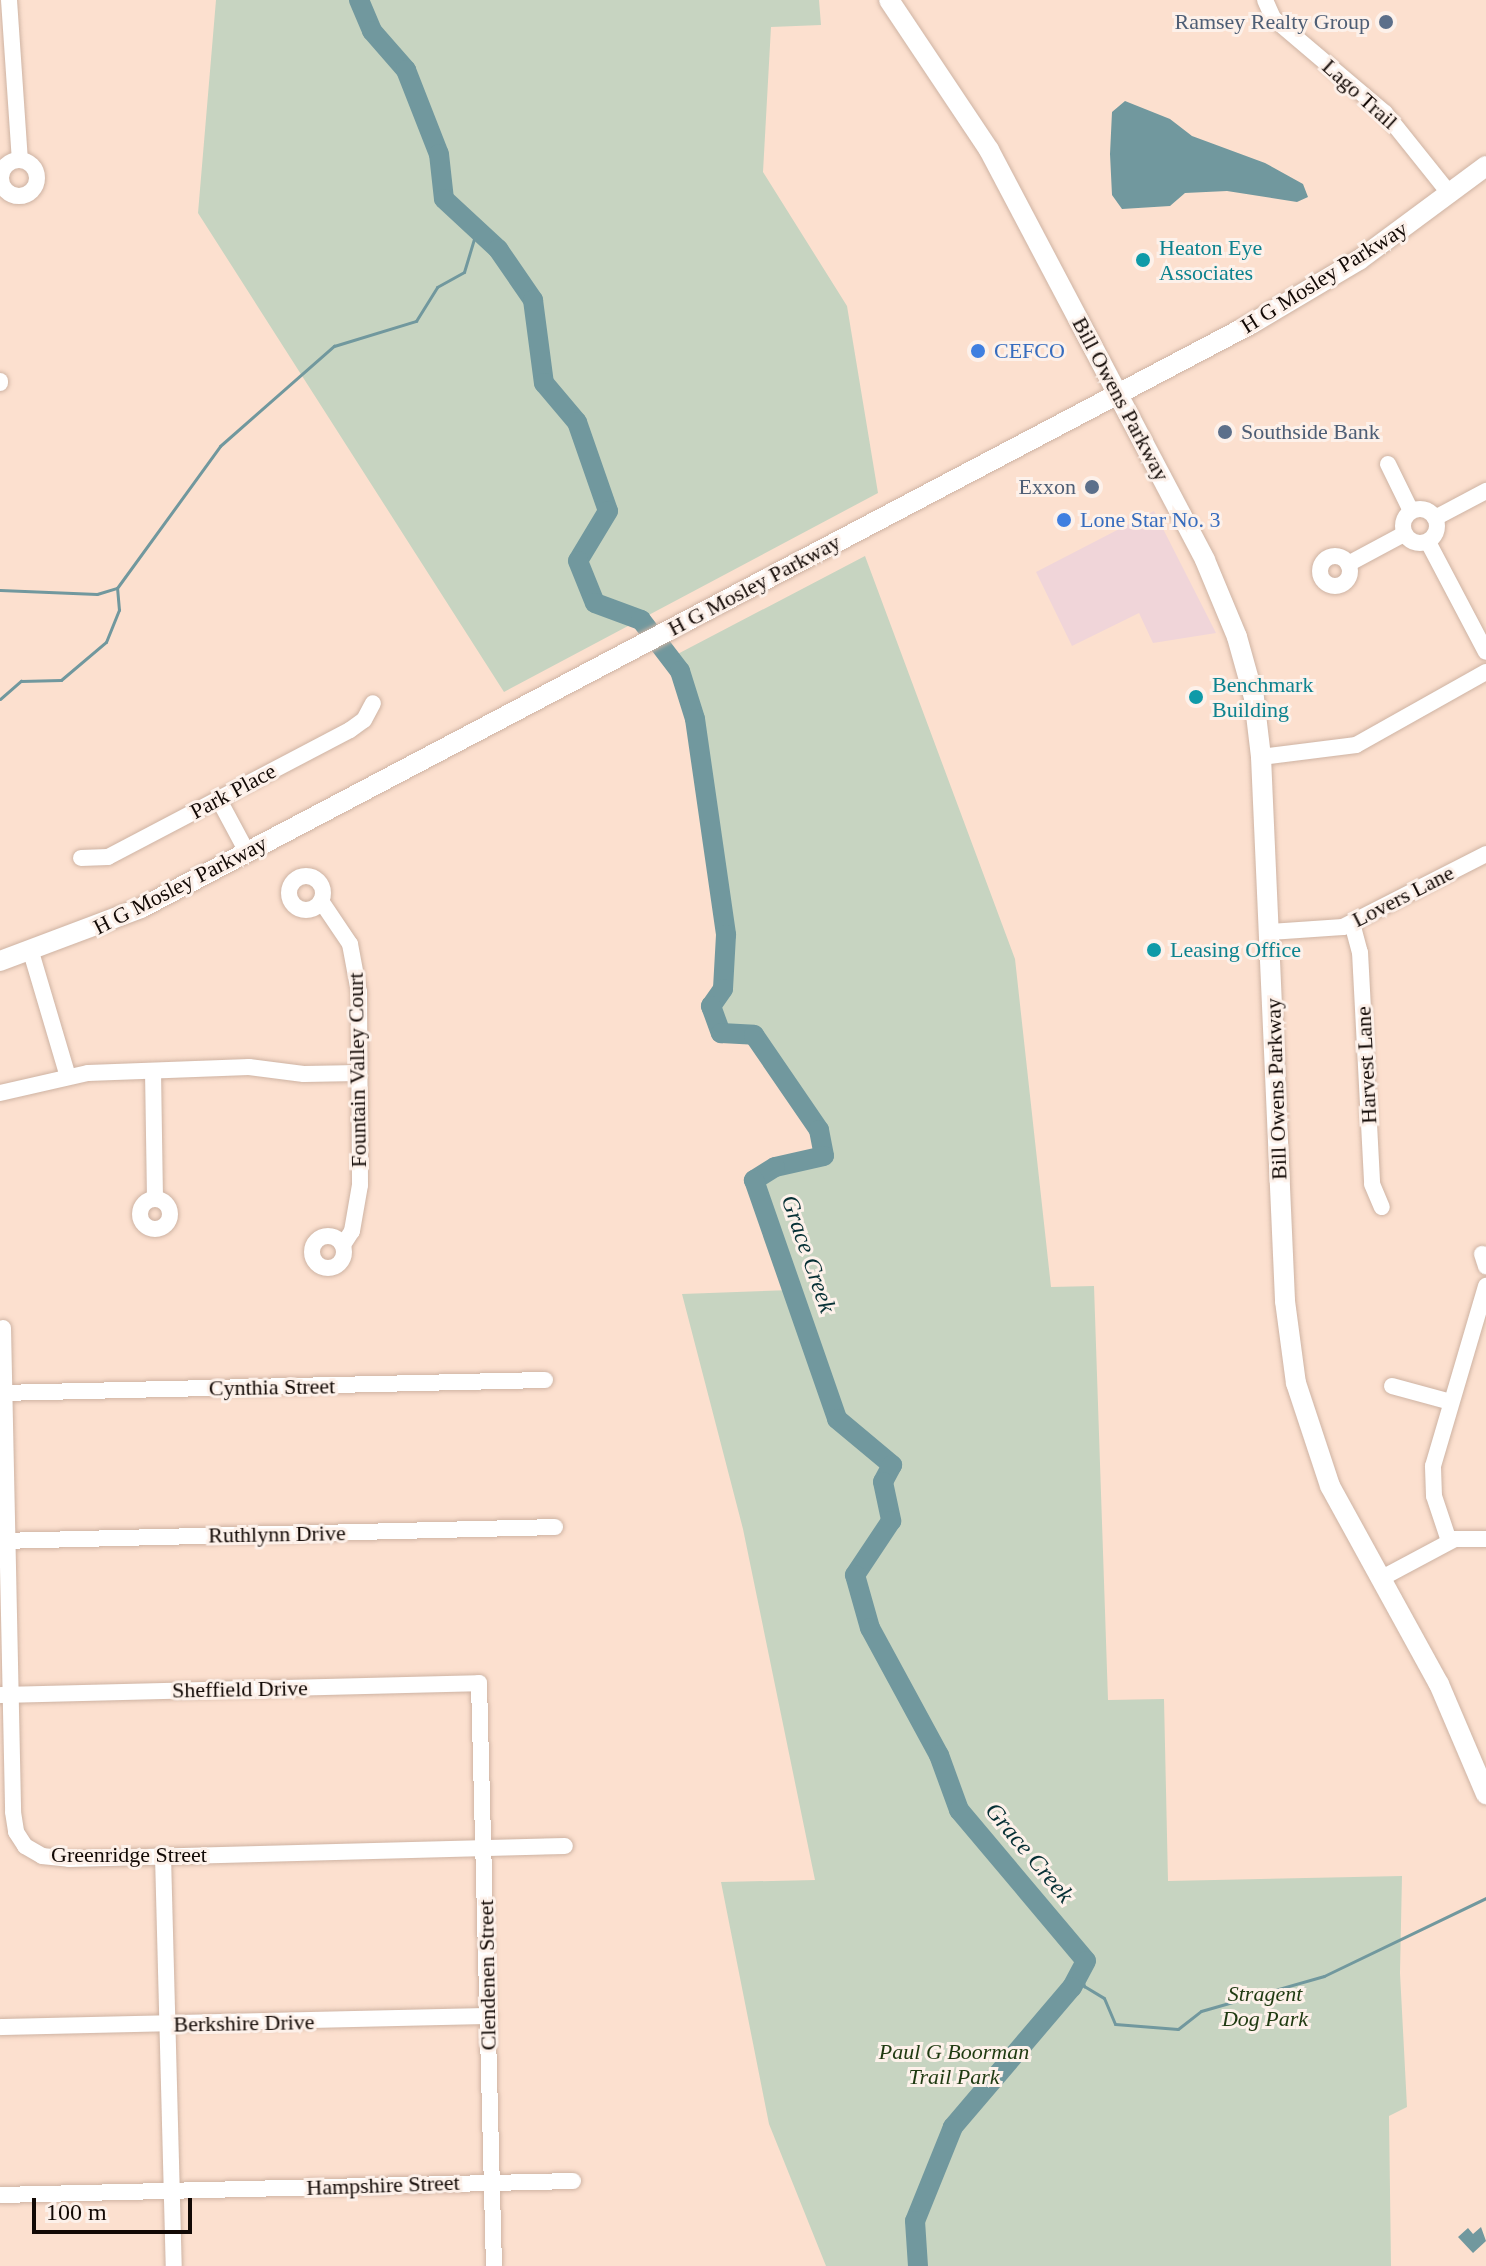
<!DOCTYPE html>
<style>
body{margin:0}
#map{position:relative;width:1486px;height:2266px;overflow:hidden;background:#fce0cf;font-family:Georgia,serif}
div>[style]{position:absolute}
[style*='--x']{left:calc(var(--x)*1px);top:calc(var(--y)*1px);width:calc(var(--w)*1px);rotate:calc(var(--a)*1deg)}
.medical>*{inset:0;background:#f0d5d9}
.green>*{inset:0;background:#c7d4c1}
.water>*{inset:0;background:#71989e}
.stream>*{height:3px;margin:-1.5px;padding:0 1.5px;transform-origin:1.5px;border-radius:1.5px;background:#71989e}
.river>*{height:20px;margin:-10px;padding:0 10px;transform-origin:10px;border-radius:10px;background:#71989e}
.roads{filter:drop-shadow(0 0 2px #ceb3a3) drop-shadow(0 0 2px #ceb3a3)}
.minor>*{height:16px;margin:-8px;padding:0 8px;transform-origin:8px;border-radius:8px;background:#fff}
.minor>.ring{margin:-8px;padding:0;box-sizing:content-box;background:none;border:16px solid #fff;border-radius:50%}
.major>*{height:20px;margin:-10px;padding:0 10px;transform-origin:10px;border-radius:10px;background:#fff}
.dots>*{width:22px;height:22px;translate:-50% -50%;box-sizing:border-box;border:4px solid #fdf1ea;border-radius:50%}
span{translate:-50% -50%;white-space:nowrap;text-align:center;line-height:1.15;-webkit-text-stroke:6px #fdf1ea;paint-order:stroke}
.service-label{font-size:22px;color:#4e5e75}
.right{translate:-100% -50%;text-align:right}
.left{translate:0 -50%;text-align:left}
.street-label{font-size:22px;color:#120905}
.culture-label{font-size:22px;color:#0d838f}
.shop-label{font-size:22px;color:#366cbe}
.park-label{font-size:22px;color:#1f3a11;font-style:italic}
.water-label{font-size:24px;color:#063035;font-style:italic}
.scale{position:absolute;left:32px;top:2198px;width:160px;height:36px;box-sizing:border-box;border:4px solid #120905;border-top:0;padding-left:10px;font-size:24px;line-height:28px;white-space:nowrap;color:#120905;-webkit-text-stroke:6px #fdf1ea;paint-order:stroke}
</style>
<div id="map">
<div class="medical">
<i style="clip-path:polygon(1154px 511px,1216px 633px,1153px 643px,1139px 613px,1072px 646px,1036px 572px)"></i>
</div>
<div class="green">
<i style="clip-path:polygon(216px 0,819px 0,821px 25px,771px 27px,763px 172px,847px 306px,878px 493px,504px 692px,198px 213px)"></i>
<i style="clip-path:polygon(865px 556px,1015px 959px,1051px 1287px,1094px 1286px,1108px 1700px,1164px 1699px,1168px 1881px,1402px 1876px,1400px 1973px,1407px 2107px,1389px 2116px,1391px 2266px,826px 2266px,769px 2124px,721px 1882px,815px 1880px,743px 1529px,682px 1294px,791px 1290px,754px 1180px,775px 1167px,823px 1156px,819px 1130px,754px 1035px,721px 1033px,711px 1006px,723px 989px,726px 935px,695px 719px,680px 671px,670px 658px)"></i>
</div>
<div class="water">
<i style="clip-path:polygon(1125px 101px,1170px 119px,1192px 136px,1265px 163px,1303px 184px,1308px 197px,1297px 202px,1227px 191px,1185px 193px,1170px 206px,1122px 209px,1112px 195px,1110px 154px,1112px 112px)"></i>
<i style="clip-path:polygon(1481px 2227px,1486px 2241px,1473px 2253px,1458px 2237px,1468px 2228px,1473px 2234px)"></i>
</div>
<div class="stream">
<i style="--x:0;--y:590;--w:97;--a:2.4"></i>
<i style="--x:97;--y:594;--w:21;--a:-17"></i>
<i style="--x:0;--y:699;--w:28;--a:-41"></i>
<i style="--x:21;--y:681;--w:40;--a:-1.4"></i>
<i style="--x:61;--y:680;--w:59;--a:-40.2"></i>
<i style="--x:106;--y:642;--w:35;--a:-68"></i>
<i style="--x:119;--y:610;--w:22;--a:-95"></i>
<i style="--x:117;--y:588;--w:175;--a:-54"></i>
<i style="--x:220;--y:446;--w:152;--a:-41.3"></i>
<i style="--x:334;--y:346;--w:86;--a:-17"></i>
<i style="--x:416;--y:321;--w:40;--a:-58"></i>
<i style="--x:437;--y:287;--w:31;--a:-29"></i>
<i style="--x:464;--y:272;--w:45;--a:-73.2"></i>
<i style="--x:1080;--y:1971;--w:16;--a:75"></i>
<i style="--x:1084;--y:1986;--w:23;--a:31"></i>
<i style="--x:1104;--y:1998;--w:28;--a:67"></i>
<i style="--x:1115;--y:2024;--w:63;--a:4.5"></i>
<i style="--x:1178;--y:2029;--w:29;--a:-38"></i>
<i style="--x:1201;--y:2011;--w:128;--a:-15.9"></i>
<i style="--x:1324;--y:1976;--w:180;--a:-25.7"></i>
</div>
<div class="river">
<i style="--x:359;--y:0;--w:34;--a:67"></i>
<i style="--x:372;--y:31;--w:52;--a:48.9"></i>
<i style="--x:406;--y:70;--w:90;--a:68.6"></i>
<i style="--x:439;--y:154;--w:45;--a:83.7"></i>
<i style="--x:444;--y:199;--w:74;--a:42.8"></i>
<i style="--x:498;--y:249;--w:62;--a:55.5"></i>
<i style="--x:533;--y:300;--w:84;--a:82.5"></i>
<i style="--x:544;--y:383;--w:51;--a:49.8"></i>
<i style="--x:577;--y:422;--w:94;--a:70.8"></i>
<i style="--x:608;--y:511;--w:58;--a:121"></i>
<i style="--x:578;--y:561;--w:45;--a:68"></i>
<i style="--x:595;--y:603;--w:49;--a:20.3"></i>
<i style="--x:641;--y:620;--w:64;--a:52.6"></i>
<i style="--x:680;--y:671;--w:50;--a:72.6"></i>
<i style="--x:695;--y:719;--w:218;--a:81.8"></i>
<i style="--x:726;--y:935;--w:54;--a:93.2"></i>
<i style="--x:723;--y:989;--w:21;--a:125"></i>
<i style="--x:711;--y:1006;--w:29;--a:70"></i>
<i style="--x:721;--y:1033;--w:33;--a:3"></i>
<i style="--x:754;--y:1035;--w:115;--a:55.6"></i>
<i style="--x:819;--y:1130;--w:26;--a:79"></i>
<i style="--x:824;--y:1156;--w:50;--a:167.3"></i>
<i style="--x:775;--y:1167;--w:25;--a:148"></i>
<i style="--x:754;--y:1180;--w:253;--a:70.8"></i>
<i style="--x:837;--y:1419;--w:72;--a:39.9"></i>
<i style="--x:892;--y:1465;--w:19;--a:118"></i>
<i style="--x:883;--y:1482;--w:40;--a:78"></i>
<i style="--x:891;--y:1521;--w:65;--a:123.7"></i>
<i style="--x:855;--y:1575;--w:55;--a:74.2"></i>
<i style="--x:870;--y:1628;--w:145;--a:61.5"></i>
<i style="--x:939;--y:1755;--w:59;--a:70"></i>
<i style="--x:959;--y:1810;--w:197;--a:49.9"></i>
<i style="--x:1086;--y:1961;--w:30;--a:118"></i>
<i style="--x:1072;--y:1987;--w:184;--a:130.4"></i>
<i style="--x:953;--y:2127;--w:101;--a:112"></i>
<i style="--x:915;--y:2221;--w:45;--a:86.2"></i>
</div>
<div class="roads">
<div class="minor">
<i style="--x:9;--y:0;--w:160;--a:86.1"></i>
<i style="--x:1265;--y:0;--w:20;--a:66"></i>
<i style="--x:1273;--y:18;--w:147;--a:40.3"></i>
<i style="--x:1385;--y:113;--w:104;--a:51.3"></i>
<i class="ring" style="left:1px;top:160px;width:20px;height:20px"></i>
<i style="--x:0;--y:381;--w:2;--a:90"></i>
<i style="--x:1388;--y:464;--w:52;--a:63.9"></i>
<i class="ring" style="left:1403px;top:509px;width:18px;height:18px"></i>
<i style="--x:1435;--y:518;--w:58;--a:-27.9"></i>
<i style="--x:1428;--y:542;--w:124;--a:62.2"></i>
<i class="ring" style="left:1320px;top:556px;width:14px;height:14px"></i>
<i style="--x:1348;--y:564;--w:64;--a:-28.2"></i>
<i style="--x:1261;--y:757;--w:96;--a:-7.2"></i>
<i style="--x:1356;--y:745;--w:149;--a:-29.3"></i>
<i style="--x:218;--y:798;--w:61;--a:61.8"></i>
<i style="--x:81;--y:858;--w:27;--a:-2"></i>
<i style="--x:108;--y:857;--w:273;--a:-27.7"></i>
<i style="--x:350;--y:730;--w:17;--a:-36"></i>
<i style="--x:364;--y:720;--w:19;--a:-62"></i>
<i class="ring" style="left:289px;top:876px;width:18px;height:18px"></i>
<i style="--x:321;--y:901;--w:52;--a:56"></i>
<i style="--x:350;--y:944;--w:49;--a:79.4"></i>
<i style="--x:359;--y:992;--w:193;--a:89.7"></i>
<i style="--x:360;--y:1185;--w:47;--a:99.9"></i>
<i style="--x:352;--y:1231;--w:17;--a:123"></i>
<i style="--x:1352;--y:923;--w:30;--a:75"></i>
<i style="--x:1360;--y:952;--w:232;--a:87"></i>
<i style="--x:1372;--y:1184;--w:25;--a:67"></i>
<i style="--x:1270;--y:932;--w:73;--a:-3.9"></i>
<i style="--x:1343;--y:927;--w:161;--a:-27"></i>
<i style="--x:31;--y:952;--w:130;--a:73.5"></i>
<i style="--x:153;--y:1071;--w:127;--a:89.1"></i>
<i style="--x:0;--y:1093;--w:90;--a:-12.8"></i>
<i style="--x:88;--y:1073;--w:161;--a:-2.1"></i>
<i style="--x:249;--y:1067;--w:55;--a:7.3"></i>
<i style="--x:304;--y:1074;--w:55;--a:-1"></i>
<i class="ring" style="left:140px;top:1199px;width:14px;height:14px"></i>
<i class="ring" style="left:312px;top:1236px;width:16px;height:16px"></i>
<i style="--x:1482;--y:1254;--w:13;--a:72"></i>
<i style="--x:3;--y:1328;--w:484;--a:88.8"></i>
<i style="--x:13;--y:1812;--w:20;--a:81"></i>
<i style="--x:16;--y:1832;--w:17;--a:57"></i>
<i style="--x:25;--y:1846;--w:20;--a:30"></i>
<i style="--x:42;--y:1856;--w:27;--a:6"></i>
<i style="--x:69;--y:1859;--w:496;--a:-1.5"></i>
<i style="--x:1392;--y:1386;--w:61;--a:15.2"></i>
<i style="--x:0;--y:1393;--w:545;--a:-1.37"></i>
<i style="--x:0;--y:1541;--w:555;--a:-1.44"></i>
<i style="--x:1449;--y:1541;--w:47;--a:-108.4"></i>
<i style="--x:1434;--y:1496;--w:30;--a:-92"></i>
<i style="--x:1433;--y:1466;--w:188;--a:-73.6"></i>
<i style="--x:1380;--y:1579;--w:85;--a:-28.1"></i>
<i style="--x:1455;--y:1539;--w:31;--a:0"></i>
<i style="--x:0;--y:1695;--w:479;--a:-1.4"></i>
<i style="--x:479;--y:1683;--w:583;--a:88.53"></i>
<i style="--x:163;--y:1856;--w:410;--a:88.5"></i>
<i style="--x:0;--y:2027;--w:489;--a:-1.3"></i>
<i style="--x:0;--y:2195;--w:573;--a:-1.4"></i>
</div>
<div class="major">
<i style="--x:889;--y:0;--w:180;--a:56.3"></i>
<i style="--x:989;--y:150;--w:463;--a:62.2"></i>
<i style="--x:1205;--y:560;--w:83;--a:67.4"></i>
<i style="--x:1237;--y:637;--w:63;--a:74.4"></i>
<i style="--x:1254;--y:698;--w:59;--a:83.2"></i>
<i style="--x:1261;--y:757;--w:545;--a:87.47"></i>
<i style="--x:1285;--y:1301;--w:83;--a:82.4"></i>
<i style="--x:1296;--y:1383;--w:108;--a:71.7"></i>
<i style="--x:1330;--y:1486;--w:226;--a:61.2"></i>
<i style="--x:1439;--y:1684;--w:120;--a:66.9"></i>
<i style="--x:0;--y:961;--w:151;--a:-20.6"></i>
<i style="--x:141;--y:908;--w:1254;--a:-27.75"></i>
<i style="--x:1251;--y:324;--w:126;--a:-30.7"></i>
<i style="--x:1359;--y:260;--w:158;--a:-36.5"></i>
</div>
</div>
<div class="dots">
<i style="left:1386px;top:22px;background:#5c6f8a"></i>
<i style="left:1143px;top:260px;background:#0f9aa8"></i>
<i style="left:978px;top:351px;background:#3f7fe0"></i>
<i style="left:1225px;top:432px;background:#5c6f8a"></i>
<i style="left:1092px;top:487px;background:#5c6f8a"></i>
<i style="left:1064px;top:520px;background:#3f7fe0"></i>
<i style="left:1196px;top:697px;background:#0f9aa8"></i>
<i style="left:1154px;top:950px;background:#0f9aa8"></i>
</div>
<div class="service-label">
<span class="right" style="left:1370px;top:22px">Ramsey Realty Group</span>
<span class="left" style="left:1241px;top:432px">Southside Bank</span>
<span class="right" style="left:1076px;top:487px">Exxon</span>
</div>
<div class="street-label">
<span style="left:1360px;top:94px;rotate:42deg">Lago Trail</span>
<span style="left:1324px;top:277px;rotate:-32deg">H G Mosley Parkway</span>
<span style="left:1121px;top:399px;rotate:62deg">Bill Owens Parkway</span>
<span style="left:754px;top:585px;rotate:-28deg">H G Mosley Parkway</span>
<span style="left:233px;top:791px;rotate:-28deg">Park Place</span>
<span style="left:180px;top:885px;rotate:-27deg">H G Mosley Parkway</span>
<span style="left:1403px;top:896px;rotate:-27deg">Lovers Lane</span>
<span style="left:1366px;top:1065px;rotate:-93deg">Harvest Lane</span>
<span style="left:357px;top:1070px;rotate:-91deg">Fountain Valley Court</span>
<span style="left:1276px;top:1089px;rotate:-92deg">Bill Owens Parkway</span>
<span style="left:272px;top:1387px;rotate:-1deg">Cynthia Street</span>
<span style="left:277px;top:1534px;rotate:-1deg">Ruthlynn Drive</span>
<span style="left:240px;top:1689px;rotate:-1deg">Sheffield Drive</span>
<span style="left:129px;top:1855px">Greenridge Street</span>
<span style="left:487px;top:1975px;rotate:-91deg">Clendenen Street</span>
<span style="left:244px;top:2023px;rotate:-1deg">Berkshire Drive</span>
<span style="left:383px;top:2185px;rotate:-2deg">Hampshire Street</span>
</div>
<div class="culture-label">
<span class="left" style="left:1159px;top:260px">Heaton Eye<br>Associates</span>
<span class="left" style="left:1212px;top:697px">Benchmark<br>Building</span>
<span class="left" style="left:1170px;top:950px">Leasing Office</span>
</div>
<div class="shop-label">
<span class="left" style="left:994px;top:351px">CEFCO</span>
<span class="left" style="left:1080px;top:520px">Lone Star No. 3</span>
</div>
<div class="park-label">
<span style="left:1265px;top:2006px">Stragent<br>Dog Park</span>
<span style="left:954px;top:2064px">Paul G Boorman<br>Trail Park</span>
</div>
<div class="water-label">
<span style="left:808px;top:1254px;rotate:71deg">Grace Creek</span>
<span style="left:1029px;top:1853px;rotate:50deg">Grace Creek</span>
</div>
<div class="scale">100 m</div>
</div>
